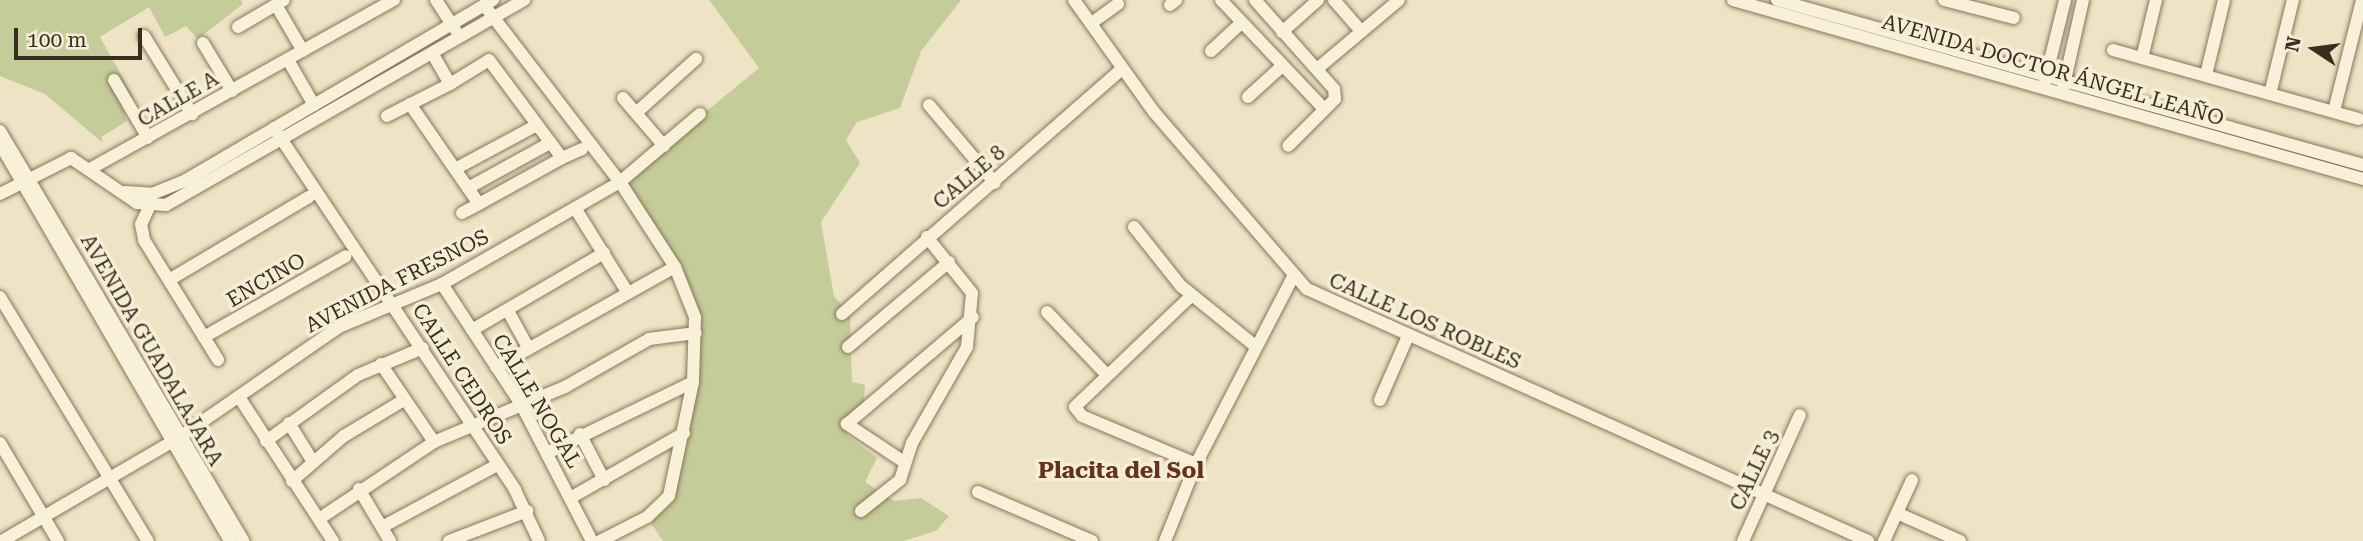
<!DOCTYPE html>
<meta charset="utf-8">
<style>
body{margin:0}
#map{position:relative;width:2363px;height:541px;overflow:hidden;background:#eee3c5;font-family:"Roboto Serif",serif}
div>[style]{position:absolute}
[style*='--x']{left:calc(var(--x)*1px);top:calc(var(--y)*1px);width:calc(var(--w)*1px);rotate:calc(var(--a)*1deg)}
.green>*{inset:0;background:#c4cc99}
.roads{filter:drop-shadow(0 0 2px #89755b) drop-shadow(0 0 2px #89755b)}
.minor>*{height:12px;margin:-6px;padding:0 6px;transform-origin:6px;border-radius:6px;background:#f9f0d9}
span{translate:-50% -50%;white-space:nowrap;text-align:center;line-height:1.15;-webkit-text-stroke:7px #f5edd5;paint-order:stroke}
.street-label{font-size:21px;color:#392d1f}
.neighbourhood-label{font-size:23px;color:#65301f;font-weight:700}
.north{position:absolute;left:2279px;top:14px;width:70px;height:70px;-webkit-text-stroke:5px #f5edd5;paint-order:stroke;rotate:283deg;font-size:19px;font-weight:700;line-height:28px;text-align:center;color:#392d1f}
.north::after{content:'';display:block;margin:auto;width:24px;height:32px;background:#392d1f;clip-path:polygon(50% 0,100% 100%,50% 72%,0 100%)}
.scale{position:absolute;left:14px;top:28px;width:128px;height:32px;box-sizing:border-box;border:4px solid #392d1f;border-top:0;padding-left:9px;font-size:21px;line-height:24px;white-space:nowrap;color:#392d1f;-webkit-text-stroke:5px #f5edd5;paint-order:stroke}
</style>
<div id="map">
<div class="green">
<i style="clip-path:polygon(0 0,241px 0,243px 4px,198px 39px,186px 26px,165px 37px,149px 7px,100px 37px,134px 98px,121px 105px,127px 121px,101px 137px,103px 143px,45px 94px,0 76px)"></i>
<i style="clip-path:polygon(709px 0,961px 0,921px 51px,900px 108px,857px 122px,846px 140px,860px 163px,821px 222px,834px 296px,850px 315px,852px 382px,865px 385px,864px 403px,848px 420px,847px 435px,877px 458px,865px 482px,894px 501px,921px 498px,949px 516px,936px 531px,903px 541px,663px 541px,647px 517px,663px 505px,684px 433px,692px 307px,620px 182px,759px 68px)"></i>
</div>
<div class="roads">
<div class="minor">
<i style="--x:436;--y:0;--w:35;--a:57"></i>
<i style="--x:1074;--y:0;--w:138;--a:54.5"></i>
<i style="--x:1154;--y:112;--w:234;--a:49.2"></i>
<i style="--x:1307;--y:289;--w:615;--a:24.19"></i>
<i style="--x:1221;--y:0;--w:150;--a:46.6"></i>
<i style="--x:1255;--y:0;--w:119;--a:48.4"></i>
<i style="--x:1334;--y:89;--w:10;--a:84"></i>
<i style="--x:1335;--y:99;--w:66;--a:135"></i>
<i style="--x:1334;--y:0;--w:38;--a:49"></i>
<i style="--x:1733;--y:0;--w:655;--a:15.86"></i>
<i style="--x:1777;--y:0;--w:609;--a:15.73"></i>
<i style="--x:1944;--y:0;--w:72;--a:14.4"></i>
<i style="--x:276;--y:5;--w:53;--a:59.6"></i>
<i style="--x:484;--y:5;--w:223;--a:52.5"></i>
<i style="--x:620;--y:182;--w:101;--a:57.1"></i>
<i style="--x:675;--y:267;--w:54;--a:68.2"></i>
<i style="--x:695;--y:317;--w:65;--a:91.8"></i>
<i style="--x:693;--y:382;--w:116;--a:101.9"></i>
<i style="--x:669;--y:496;--w:30;--a:136"></i>
<i style="--x:647;--y:517;--w:53;--a:152.9"></i>
<i style="--x:1170;--y:5;--w:8;--a:-40"></i>
<i style="--x:1093;--y:22;--w:31;--a:-36"></i>
<i style="--x:238;--y:27;--w:53;--a:-30.4"></i>
<i style="--x:1282;--y:32;--w:48;--a:-41.6"></i>
<i style="--x:144;--y:36;--w:92;--a:58.4"></i>
<i style="--x:203;--y:43;--w:56;--a:58.9"></i>
<i style="--x:2113;--y:50;--w:255;--a:15.7"></i>
<i style="--x:1211;--y:51;--w:41;--a:-43"></i>
<i style="--x:2142;--y:58;--w:60;--a:-76.4"></i>
<i style="--x:288;--y:60;--w:52;--a:60"></i>
<i style="--x:1317;--y:69;--w:107;--a:-40.1"></i>
<i style="--x:2206;--y:75;--w:77;--a:-76.5"></i>
<i style="--x:114;--y:80;--w:67;--a:59.6"></i>
<i style="--x:2045;--y:81;--w:83;--a:-76.1"></i>
<i style="--x:2063;--y:89;--w:91;--a:-77.3"></i>
<i style="--x:2270;--y:94;--w:97;--a:-76.3"></i>
<i style="--x:1248;--y:97;--w:45;--a:-42.3"></i>
<i style="--x:623;--y:98;--w:63;--a:49.5"></i>
<i style="--x:410;--y:104;--w:121;--a:55.4"></i>
<i style="--x:479;--y:204;--w:95;--a:-29"></i>
<i style="--x:562;--y:158;--w:122;--a:-126.7"></i>
<i style="--x:489;--y:60;--w:46;--a:148.4"></i>
<i style="--x:929;--y:105;--w:102;--a:49.8"></i>
<i style="--x:2334;--y:111;--w:114;--a:-75.8"></i>
<i style="--x:636;--y:113;--w:81;--a:-42"></i>
<i style="--x:387;--y:116;--w:71;--a:-26.9"></i>
<i style="--x:450;--y:84;--w:34;--a:-120"></i>
<i style="--x:274;--y:128;--w:435;--a:56.3"></i>
<i style="--x:515;--y:490;--w:56;--a:64.8"></i>
<i style="--x:0;--y:131;--w:477;--a:59.3"></i>
<i style="--x:0;--y:144;--w:459;--a:59.9"></i>
<i style="--x:562;--y:158;--w:22;--a:-24"></i>
<i style="--x:90;--y:169;--w:348;--a:-29.1"></i>
<i style="--x:455;--y:169;--w:93;--a:-28.2"></i>
<i style="--x:468;--y:188;--w:94;--a:-28.8"></i>
<i style="--x:126;--y:192;--w:26;--a:4"></i>
<i style="--x:152;--y:194;--w:37;--a:-22"></i>
<i style="--x:186;--y:180;--w:356;--a:-30.4"></i>
<i style="--x:0;--y:194;--w:80;--a:-26.9"></i>
<i style="--x:71;--y:158;--w:80;--a:34.3"></i>
<i style="--x:137;--y:203;--w:29;--a:4"></i>
<i style="--x:166;--y:205;--w:413;--a:-29.8"></i>
<i style="--x:151;--y:203;--w:23;--a:115"></i>
<i style="--x:141;--y:224;--w:16;--a:79"></i>
<i style="--x:144;--y:240;--w:141;--a:58.3"></i>
<i style="--x:575;--y:208;--w:100;--a:58.1"></i>
<i style="--x:462;--y:213;--w:19;--a:-28"></i>
<i style="--x:1134;--y:227;--w:75;--a:51.5"></i>
<i style="--x:1181;--y:286;--w:95;--a:39"></i>
<i style="--x:169;--y:280;--w:163;--a:-30.7"></i>
<i style="--x:442;--y:284;--w:146;--a:56.7"></i>
<i style="--x:522;--y:406;--w:152;--a:62.6"></i>
<i style="--x:1192;--y:295;--w:162;--a:136.3"></i>
<i style="--x:1075;--y:407;--w:11;--a:52"></i>
<i style="--x:1082;--y:416;--w:124;--a:22.8"></i>
<i style="--x:0;--y:297;--w:285;--a:58.8"></i>
<i style="--x:508;--y:311;--w:43;--a:61.1"></i>
<i style="--x:1047;--y:312;--w:86;--a:46.4"></i>
<i style="--x:842;--y:314;--w:371;--a:-41.2"></i>
<i style="--x:472;--y:330;--w:153;--a:-30.3"></i>
<i style="--x:204;--y:337;--w:163;--a:-29.7"></i>
<i style="--x:848;--y:347;--w:132;--a:-40.1"></i>
<i style="--x:381;--y:364;--w:94;--a:55.8"></i>
<i style="--x:496;--y:367;--w:205;--a:-29.2"></i>
<i style="--x:239;--y:397;--w:172;--a:56.9"></i>
<i style="--x:1380;--y:400;--w:70;--a:-66.4"></i>
<i style="--x:289;--y:423;--w:46;--a:58.4"></i>
<i style="--x:580;--y:434;--w:52;--a:62.4"></i>
<i style="--x:266;--y:441;--w:113;--a:-35.7"></i>
<i style="--x:358;--y:375;--w:70;--a:-22.6"></i>
<i style="--x:0;--y:443;--w:114;--a:59.4"></i>
<i style="--x:549;--y:452;--w:160;--a:-25.9"></i>
<i style="--x:904;--y:462;--w:69;--a:-146.3"></i>
<i style="--x:847;--y:424;--w:165;--a:-40.3"></i>
<i style="--x:292;--y:481;--w:69;--a:-40.9"></i>
<i style="--x:344;--y:436;--w:70;--a:-31"></i>
<i style="--x:359;--y:489;--w:61;--a:59.2"></i>
<i style="--x:978;--y:492;--w:124;--a:23.3"></i>
<i style="--x:572;--y:497;--w:129;--a:-29.7"></i>
<i style="--x:861;--y:511;--w:50;--a:-38.5"></i>
<i style="--x:900;--y:480;--w:39;--a:-72"></i>
<i style="--x:912;--y:443;--w:111;--a:-60.2"></i>
<i style="--x:967;--y:347;--w:54;--a:-84.7"></i>
<i style="--x:972;--y:293;--w:72;--a:-128.8"></i>
<i style="--x:1897;--y:513;--w:69;--a:24"></i>
<i style="--x:319;--y:519;--w:138;--a:-33.8"></i>
<i style="--x:434;--y:442;--w:142;--a:-22.8"></i>
<i style="--x:565;--y:387;--w:97;--a:-29.7"></i>
<i style="--x:649;--y:339;--w:47;--a:-7.3"></i>
<i style="--x:382;--y:527;--w:131;--a:-28.3"></i>
<i style="--x:2;--y:541;--w:206;--a:-30.3"></i>
<i style="--x:180;--y:437;--w:193;--a:-34.7"></i>
<i style="--x:339;--y:327;--w:112;--a:-22.7"></i>
<i style="--x:442;--y:284;--w:205;--a:-29.8"></i>
<i style="--x:620;--y:182;--w:105;--a:-40.4"></i>
<i style="--x:449;--y:541;--w:84;--a:-21"></i>
<i style="--x:1165;--y:541;--w:83;--a:-68.1"></i>
<i style="--x:1196;--y:464;--w:211;--a:-62.6"></i>
<i style="--x:1743;--y:541;--w:138;--a:-65.7"></i>
<i style="--x:1884;--y:541;--w:67;--a:-65.3"></i>
</div>
</div>
<div class="street-label">
<span style="left:2053px;top:70px;rotate:16deg">AVENIDA DOCTOR ÁNGEL LEAÑO</span>
<span style="left:178px;top:99px;rotate:-30deg">CALLE A</span>
<span style="left:969px;top:177px;rotate:-40deg">CALLE 8</span>
<span style="left:266px;top:280px;rotate:-30deg">ENCINO</span>
<span style="left:397px;top:281px;rotate:-27deg">AVENIDA FRESNOS</span>
<span style="left:1425px;top:321px;rotate:24deg">CALLE LOS ROBLES</span>
<span style="left:152px;top:350px;rotate:60deg">AVENIDA GUADALAJARA</span>
<span style="left:462px;top:374px;rotate:57deg">CALLE CEDROS</span>
<span style="left:537px;top:401px;rotate:59deg">CALLE NOGAL</span>
<span style="left:1754px;top:470px;rotate:-65deg">CALLE 3</span>
</div>
<div class="neighbourhood-label">
<span style="left:1121px;top:471px">Placita del Sol</span>
</div>
<div class="north">N</div>
<div class="scale">100 m</div>
</div>
